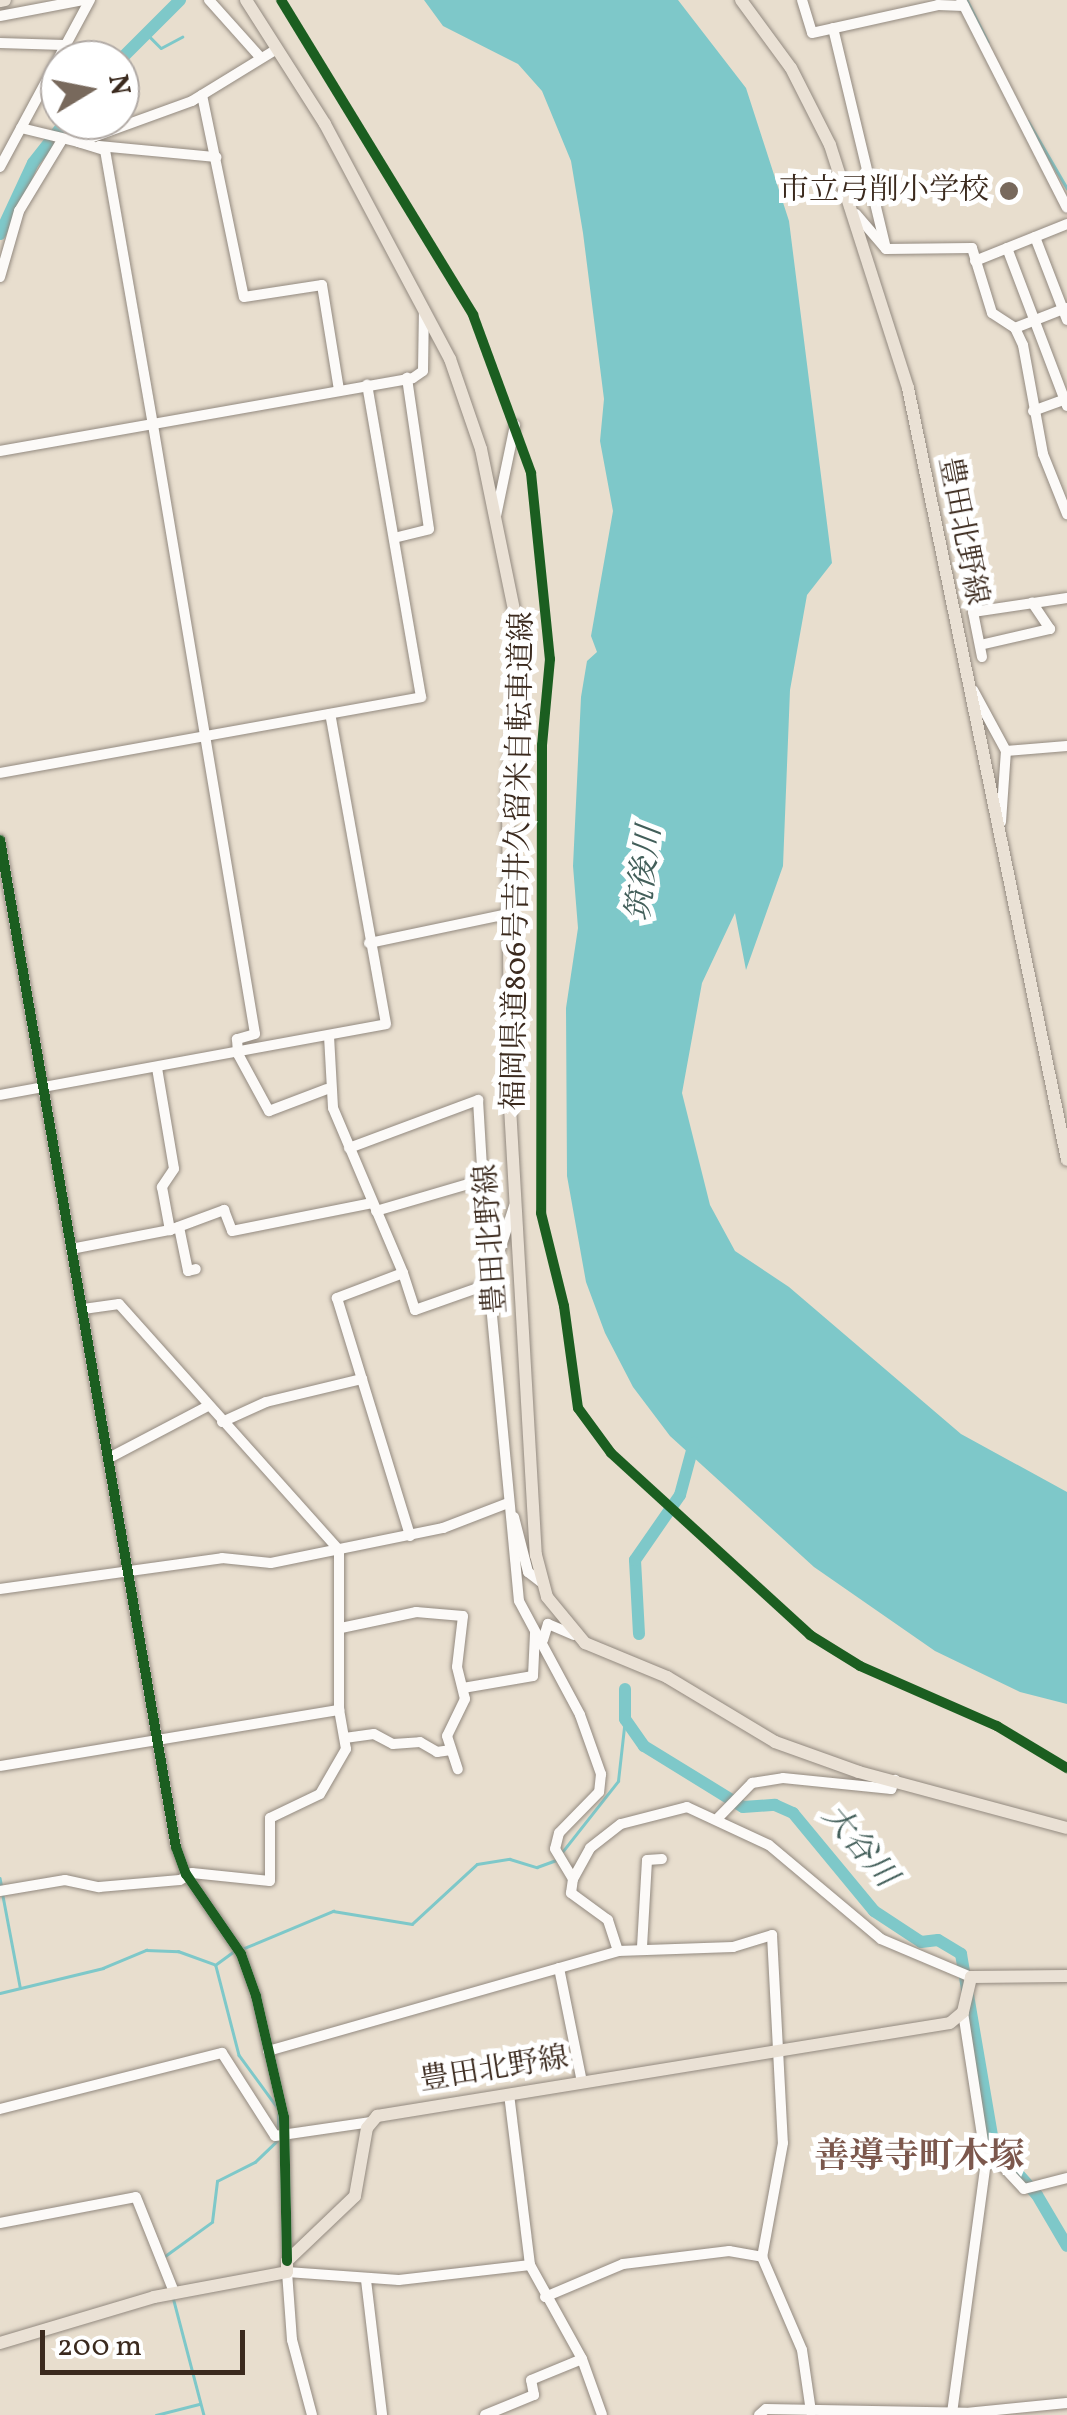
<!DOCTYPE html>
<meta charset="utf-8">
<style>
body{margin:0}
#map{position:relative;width:1067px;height:2415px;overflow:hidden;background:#e8dece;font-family:Vollkorn,"Noto Serif JP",serif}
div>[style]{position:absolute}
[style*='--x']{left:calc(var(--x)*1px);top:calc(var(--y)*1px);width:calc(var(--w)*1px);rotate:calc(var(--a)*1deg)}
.water>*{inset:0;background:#7ec8c9}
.stream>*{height:2.5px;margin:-1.25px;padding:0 1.25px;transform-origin:1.25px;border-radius:1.25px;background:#7ec8c9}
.river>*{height:12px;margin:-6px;padding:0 6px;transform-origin:6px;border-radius:6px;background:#7ec8c9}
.roads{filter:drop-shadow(0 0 2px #938a80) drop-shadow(0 0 2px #938a80)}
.minor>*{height:10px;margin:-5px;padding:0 5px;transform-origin:5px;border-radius:5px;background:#fcfaf8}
.major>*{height:12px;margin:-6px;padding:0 6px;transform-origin:6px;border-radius:6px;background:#eae1d5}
.cycleway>*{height:10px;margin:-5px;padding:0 5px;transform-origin:5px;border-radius:5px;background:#1b5e20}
.dots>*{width:28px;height:28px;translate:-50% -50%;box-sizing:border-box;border:5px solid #fff;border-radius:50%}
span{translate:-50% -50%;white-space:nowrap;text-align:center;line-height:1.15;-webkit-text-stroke:10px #fff;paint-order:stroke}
.poi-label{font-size:30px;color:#3b2a1e}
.right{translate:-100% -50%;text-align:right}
.street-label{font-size:30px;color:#3b2a1e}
.water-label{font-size:32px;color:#425e59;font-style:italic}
.quarter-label{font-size:35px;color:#7c584d;font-weight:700}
.north{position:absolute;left:40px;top:40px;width:100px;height:100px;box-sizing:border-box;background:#fff;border:2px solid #b1aaa5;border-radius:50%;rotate:80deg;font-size:28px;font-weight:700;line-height:40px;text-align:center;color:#3b2a1e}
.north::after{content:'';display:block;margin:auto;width:35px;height:45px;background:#78695c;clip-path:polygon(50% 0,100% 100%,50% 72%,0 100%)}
.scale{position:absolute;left:40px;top:2330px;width:205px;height:45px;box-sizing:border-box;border:5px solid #3b2a1e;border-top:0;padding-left:12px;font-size:30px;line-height:35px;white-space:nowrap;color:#3b2a1e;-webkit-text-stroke:8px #fff;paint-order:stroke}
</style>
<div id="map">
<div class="water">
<i style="clip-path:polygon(424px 0,678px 0,746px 88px,789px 221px,832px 563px,807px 595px,790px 690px,783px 866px,746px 970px,735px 913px,702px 983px,682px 1093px,710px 1205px,735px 1251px,789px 1287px,961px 1434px,1067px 1492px,1067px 1704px,1020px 1692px,935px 1651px,814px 1567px,670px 1436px,633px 1387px,605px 1333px,586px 1282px,567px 1176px,566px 1008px,578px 928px,573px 866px,581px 697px,587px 661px,597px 652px,591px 636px,613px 511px,600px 441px,604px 399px,583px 233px,571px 161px,542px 91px,518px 64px,443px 26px)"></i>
</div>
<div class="stream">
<i style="--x:967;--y:0;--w:47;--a:63.4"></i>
<i style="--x:148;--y:35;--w:18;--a:45"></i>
<i style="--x:161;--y:48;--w:24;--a:-28"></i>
<i style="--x:1028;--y:121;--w:78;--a:59.8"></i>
<i style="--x:563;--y:1851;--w:89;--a:-51.8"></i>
<i style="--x:618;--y:1781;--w:62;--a:-83.6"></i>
<i style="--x:0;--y:1878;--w:10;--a:79"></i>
<i style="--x:3;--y:1896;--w:92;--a:79.3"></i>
<i style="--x:242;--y:1949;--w:99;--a:-22.7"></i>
<i style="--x:333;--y:1911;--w:80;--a:9.3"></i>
<i style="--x:412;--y:1924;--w:88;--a:-42.7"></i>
<i style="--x:477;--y:1864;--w:33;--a:-9"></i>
<i style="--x:510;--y:1859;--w:28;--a:17"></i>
<i style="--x:537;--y:1867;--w:20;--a:-20"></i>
<i style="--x:215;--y:1965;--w:24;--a:-36"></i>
<i style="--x:216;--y:1966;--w:92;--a:75.5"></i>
<i style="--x:239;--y:2055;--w:64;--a:53.8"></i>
<i style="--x:0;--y:1993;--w:106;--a:-13.6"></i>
<i style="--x:103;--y:1968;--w:47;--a:-22.7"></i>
<i style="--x:146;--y:1950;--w:32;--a:2"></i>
<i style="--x:178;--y:1951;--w:38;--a:20"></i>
<i style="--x:278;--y:2132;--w:17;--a:-90"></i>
<i style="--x:165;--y:2256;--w:58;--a:-35.9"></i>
<i style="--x:212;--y:2222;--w:41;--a:-83"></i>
<i style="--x:217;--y:2181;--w:42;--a:-26.6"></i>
<i style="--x:255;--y:2162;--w:32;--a:-44"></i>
<i style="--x:173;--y:2297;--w:122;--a:75.3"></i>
<i style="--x:156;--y:2415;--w:44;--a:-14.3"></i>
</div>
<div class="river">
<i style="--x:120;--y:60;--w:85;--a:-45"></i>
<i style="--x:0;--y:234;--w:78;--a:-65.1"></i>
<i style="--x:33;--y:163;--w:55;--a:-51.7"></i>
<i style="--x:639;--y:1634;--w:74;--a:-93.1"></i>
<i style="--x:635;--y:1560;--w:79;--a:-55.3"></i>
<i style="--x:680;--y:1495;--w:54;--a:-74.9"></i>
<i style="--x:625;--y:1689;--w:30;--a:90"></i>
<i style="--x:625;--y:1719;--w:33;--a:55"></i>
<i style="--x:644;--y:1746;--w:116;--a:31.6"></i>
<i style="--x:743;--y:1807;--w:32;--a:-4"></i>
<i style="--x:775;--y:1805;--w:20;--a:24"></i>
<i style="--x:793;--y:1813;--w:127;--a:50.4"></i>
<i style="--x:874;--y:1911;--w:56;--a:33.4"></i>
<i style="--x:921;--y:1942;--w:17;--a:-7"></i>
<i style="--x:938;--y:1940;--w:27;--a:31"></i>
<i style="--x:961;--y:1954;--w:196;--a:80.3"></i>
<i style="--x:994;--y:2147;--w:64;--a:48.1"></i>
<i style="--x:1037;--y:2195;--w:59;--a:59.5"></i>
</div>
<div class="roads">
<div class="minor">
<i style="--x:209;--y:0;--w:76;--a:48.2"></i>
<i style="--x:802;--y:0;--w:34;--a:73"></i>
<i style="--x:812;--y:33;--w:129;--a:-12.5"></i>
<i style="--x:938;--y:5;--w:26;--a:2"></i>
<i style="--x:961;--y:0;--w:233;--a:63"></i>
<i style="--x:0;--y:16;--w:86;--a:-10.8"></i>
<i style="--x:833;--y:28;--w:227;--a:76.5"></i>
<i style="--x:0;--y:43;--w:64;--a:1.8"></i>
<i style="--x:202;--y:95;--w:206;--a:78.3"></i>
<i style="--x:244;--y:297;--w:79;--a:-8.7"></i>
<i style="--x:322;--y:285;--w:106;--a:80.8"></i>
<i style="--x:21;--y:128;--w:64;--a:13.6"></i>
<i style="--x:78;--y:142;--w:28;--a:17"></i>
<i style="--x:105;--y:150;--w:279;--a:80.1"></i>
<i style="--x:153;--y:425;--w:617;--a:80.49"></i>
<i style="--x:255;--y:1034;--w:19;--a:164"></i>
<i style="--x:237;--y:1039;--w:15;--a:86"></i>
<i style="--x:238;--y:1054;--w:65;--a:61.5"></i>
<i style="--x:269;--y:1111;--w:62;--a:-20.8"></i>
<i style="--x:79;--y:142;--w:120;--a:-19.9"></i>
<i style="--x:192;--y:101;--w:100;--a:-31.5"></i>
<i style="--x:99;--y:146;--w:118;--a:5.4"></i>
<i style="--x:0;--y:167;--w:190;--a:-61.7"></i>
<i style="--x:856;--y:214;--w:46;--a:49.4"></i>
<i style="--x:886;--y:249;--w:86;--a:-0.7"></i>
<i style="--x:972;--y:248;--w:68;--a:72.9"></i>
<i style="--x:992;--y:313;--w:27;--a:33"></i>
<i style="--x:1015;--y:328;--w:19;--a:65"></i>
<i style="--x:1023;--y:345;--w:111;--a:79.6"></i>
<i style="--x:1043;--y:454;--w:65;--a:68.2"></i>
<i style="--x:1035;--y:237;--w:89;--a:68.9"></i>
<i style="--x:1007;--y:248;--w:169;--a:69.2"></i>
<i style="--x:975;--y:261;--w:99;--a:-21.9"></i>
<i style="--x:0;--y:277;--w:69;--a:-73.9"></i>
<i style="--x:19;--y:211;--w:83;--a:-58.8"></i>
<i style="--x:1015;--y:328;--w:55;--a:-21.4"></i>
<i style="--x:1033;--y:411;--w:35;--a:-20"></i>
<i style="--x:0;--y:451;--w:419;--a:-10"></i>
<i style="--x:413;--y:378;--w:12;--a:-35"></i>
<i style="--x:423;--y:371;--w:62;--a:-89.1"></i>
<i style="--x:496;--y:516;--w:93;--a:-78.2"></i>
<i style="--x:394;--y:538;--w:36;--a:-14"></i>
<i style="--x:429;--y:529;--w:153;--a:-98.3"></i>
<i style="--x:980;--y:645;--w:72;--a:-12.9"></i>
<i style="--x:1050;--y:629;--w:32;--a:-124"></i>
<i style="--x:982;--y:657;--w:46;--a:-101.3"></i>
<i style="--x:973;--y:612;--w:95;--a:-8.5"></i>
<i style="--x:973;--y:690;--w:69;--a:61.6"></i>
<i style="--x:0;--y:773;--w:428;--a:-10.2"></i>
<i style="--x:421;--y:697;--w:317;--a:-99.8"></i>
<i style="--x:1001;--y:822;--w:71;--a:-86"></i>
<i style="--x:1006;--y:751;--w:61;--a:-4.7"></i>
<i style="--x:0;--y:840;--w:1022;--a:80.09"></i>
<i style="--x:176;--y:1847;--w:29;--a:70"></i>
<i style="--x:186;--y:1874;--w:97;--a:55.5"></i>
<i style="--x:241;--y:1954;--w:45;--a:70.3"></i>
<i style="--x:256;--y:1996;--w:124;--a:77"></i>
<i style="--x:284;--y:2117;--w:144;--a:88.8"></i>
<i style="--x:369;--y:943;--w:142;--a:-11.8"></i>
<i style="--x:329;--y:1036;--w:72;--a:86.8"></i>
<i style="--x:333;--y:1108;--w:179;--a:67"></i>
<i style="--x:403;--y:1273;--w:71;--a:159.3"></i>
<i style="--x:337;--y:1298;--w:249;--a:72.9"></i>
<i style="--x:157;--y:1068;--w:102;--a:80.4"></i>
<i style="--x:174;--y:1169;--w:22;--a:124"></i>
<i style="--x:162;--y:1187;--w:44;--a:79.5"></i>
<i style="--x:0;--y:1095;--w:392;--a:-10.4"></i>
<i style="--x:386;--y:1024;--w:315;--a:-100.2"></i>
<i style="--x:349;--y:1148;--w:138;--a:-20.4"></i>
<i style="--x:478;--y:1100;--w:184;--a:86.6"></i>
<i style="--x:489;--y:1284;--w:82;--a:-72.2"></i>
<i style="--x:376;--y:1211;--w:110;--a:-16.3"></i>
<i style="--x:179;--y:1227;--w:45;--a:78.4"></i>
<i style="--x:188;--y:1271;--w:8;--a:-14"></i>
<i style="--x:71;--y:1249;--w:101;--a:-10.9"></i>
<i style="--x:170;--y:1230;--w:58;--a:-20.3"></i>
<i style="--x:224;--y:1210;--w:22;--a:69"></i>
<i style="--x:232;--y:1231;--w:143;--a:-11.3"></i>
<i style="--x:403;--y:1273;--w:39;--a:72"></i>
<i style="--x:415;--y:1310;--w:78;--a:-19.4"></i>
<i style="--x:489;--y:1284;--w:318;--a:84.6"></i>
<i style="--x:519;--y:1601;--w:129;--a:61.8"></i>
<i style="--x:580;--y:1715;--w:63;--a:70.4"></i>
<i style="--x:601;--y:1774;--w:18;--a:96"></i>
<i style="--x:599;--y:1792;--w:57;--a:134.3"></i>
<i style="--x:559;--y:1833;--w:16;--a:104"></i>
<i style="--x:555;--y:1849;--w:35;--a:59"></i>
<i style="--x:222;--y:1422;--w:48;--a:-24.4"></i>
<i style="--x:266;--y:1402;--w:99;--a:-13.5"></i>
<i style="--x:109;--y:1458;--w:112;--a:-27.7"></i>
<i style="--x:514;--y:1517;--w:57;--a:75.7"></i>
<i style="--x:528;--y:1572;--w:16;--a:38"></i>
<i style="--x:0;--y:1589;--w:224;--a:-7.9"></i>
<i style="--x:222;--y:1558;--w:49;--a:5.8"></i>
<i style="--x:271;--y:1563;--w:176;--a:-11.5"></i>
<i style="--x:443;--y:1528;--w:70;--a:-21"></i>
<i style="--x:341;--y:1628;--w:77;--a:-12"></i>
<i style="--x:416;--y:1612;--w:47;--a:4.9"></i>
<i style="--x:463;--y:1616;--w:51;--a:96.7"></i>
<i style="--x:457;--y:1667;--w:33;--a:76"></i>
<i style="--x:465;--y:1699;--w:41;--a:115.9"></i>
<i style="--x:447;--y:1736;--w:35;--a:72"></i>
<i style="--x:543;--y:1640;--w:17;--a:-73"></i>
<i style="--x:548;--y:1624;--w:28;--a:23"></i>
<i style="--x:463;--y:1688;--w:71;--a:-9.7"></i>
<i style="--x:533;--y:1676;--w:43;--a:-87.3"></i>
<i style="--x:345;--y:1738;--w:29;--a:-8"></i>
<i style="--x:374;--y:1734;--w:21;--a:28"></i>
<i style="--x:393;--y:1744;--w:27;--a:-4"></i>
<i style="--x:420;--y:1742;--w:20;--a:30"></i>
<i style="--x:437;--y:1752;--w:14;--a:-8"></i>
<i style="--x:0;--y:1766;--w:344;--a:-9.4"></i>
<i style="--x:718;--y:1818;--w:49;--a:-45.8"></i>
<i style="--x:752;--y:1783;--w:31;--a:-9"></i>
<i style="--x:783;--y:1778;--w:109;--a:5.8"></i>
<i style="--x:891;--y:1789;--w:10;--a:-66"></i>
<i style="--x:0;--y:1891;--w:66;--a:-9.6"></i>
<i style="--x:65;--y:1880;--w:35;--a:12"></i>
<i style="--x:99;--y:1887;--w:81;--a:-4.9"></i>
<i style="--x:180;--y:1880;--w:14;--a:-30"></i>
<i style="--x:192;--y:1873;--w:78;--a:5.9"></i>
<i style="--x:270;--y:1881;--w:63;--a:-90"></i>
<i style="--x:270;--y:1818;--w:55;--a:-25.6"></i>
<i style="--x:320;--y:1794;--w:52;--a:-60"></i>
<i style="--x:346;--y:1749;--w:40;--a:-100"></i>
<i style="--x:339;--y:1710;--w:160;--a:-90"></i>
<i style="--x:339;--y:1550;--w:330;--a:-131.8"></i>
<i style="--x:119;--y:1304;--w:36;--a:172"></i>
<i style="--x:642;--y:1947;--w:87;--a:-86.7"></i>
<i style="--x:647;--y:1860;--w:15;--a:-4"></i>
<i style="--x:618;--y:1951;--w:33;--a:-108"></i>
<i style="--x:608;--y:1920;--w:46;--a:-143.9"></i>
<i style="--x:571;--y:1893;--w:14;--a:-82"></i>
<i style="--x:573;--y:1879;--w:35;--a:-61"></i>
<i style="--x:590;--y:1848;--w:39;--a:-38"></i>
<i style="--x:621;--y:1824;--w:68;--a:-14.4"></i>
<i style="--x:687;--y:1807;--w:90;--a:24.9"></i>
<i style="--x:769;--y:1845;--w:146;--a:40"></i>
<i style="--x:881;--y:1939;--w:98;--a:22.9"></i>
<i style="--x:559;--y:1968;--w:116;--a:78.6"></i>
<i style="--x:268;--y:2051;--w:364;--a:-15.9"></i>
<i style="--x:618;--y:1951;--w:115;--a:-2"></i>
<i style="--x:733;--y:1947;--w:41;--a:-17.1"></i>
<i style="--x:772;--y:1935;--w:208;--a:87"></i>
<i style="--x:783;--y:2143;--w:116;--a:100.4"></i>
<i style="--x:762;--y:2257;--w:101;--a:66.7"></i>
<i style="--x:802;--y:2350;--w:63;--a:81.7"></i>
<i style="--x:509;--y:2094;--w:172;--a:83"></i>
<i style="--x:530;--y:2265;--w:107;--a:61"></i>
<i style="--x:582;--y:2359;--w:59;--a:70.3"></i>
<i style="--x:0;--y:2109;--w:229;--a:-14.2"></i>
<i style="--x:222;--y:2053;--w:98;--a:57.4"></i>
<i style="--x:275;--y:2136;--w:97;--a:-8.3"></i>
<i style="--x:985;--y:2147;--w:57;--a:47.1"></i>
<i style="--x:1024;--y:2189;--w:44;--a:-14.3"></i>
<i style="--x:0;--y:2223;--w:138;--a:-10.8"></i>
<i style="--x:136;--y:2197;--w:102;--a:68.2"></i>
<i style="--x:366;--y:2280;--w:136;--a:83.2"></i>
<i style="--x:545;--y:2297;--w:85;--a:-22.9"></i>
<i style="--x:623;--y:2264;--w:107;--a:-7"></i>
<i style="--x:729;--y:2251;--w:34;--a:10"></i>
<i style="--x:952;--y:2413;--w:254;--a:-82.3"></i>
<i style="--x:986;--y:2161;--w:151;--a:-98.8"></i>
<i style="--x:312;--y:2415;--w:78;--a:-104.9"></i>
<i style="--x:292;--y:2340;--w:68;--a:-94.2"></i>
<i style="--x:287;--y:2272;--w:112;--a:4.1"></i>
<i style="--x:399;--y:2280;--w:132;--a:-6.5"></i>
<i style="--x:485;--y:2415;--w:53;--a:-22.2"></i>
<i style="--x:534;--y:2395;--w:15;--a:-101"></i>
<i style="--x:531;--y:2380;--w:55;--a:-22.4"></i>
<i style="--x:759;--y:2415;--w:9;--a:-41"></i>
<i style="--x:766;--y:2409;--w:200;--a:1.1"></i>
<i style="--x:966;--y:2413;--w:101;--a:-5.7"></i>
</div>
<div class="major">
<i style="--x:246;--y:0;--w:147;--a:57.5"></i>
<i style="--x:325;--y:124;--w:266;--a:62"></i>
<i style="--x:450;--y:359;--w:95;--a:71"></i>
<i style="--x:481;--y:449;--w:174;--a:78.4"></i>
<i style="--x:516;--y:619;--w:62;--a:87.2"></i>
<i style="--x:519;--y:681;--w:109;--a:95.8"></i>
<i style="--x:508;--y:789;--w:318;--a:89.6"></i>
<i style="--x:510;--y:1107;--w:449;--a:86.7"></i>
<i style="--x:536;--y:1555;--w:43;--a:75.3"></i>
<i style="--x:547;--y:1597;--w:60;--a:50.4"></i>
<i style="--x:585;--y:1643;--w:89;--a:22.5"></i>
<i style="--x:667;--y:1677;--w:126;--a:31"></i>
<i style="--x:775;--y:1742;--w:89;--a:19.7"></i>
<i style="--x:859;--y:1772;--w:215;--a:15.1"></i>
<i style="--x:741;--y:0;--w:84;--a:53.7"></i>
<i style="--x:791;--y:68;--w:86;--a:63.1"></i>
<i style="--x:830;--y:145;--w:255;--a:72.2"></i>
<i style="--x:908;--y:388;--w:788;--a:78.36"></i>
<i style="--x:0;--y:1;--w:5;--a:-11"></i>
<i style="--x:0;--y:2343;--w:161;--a:-16.6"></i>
<i style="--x:154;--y:2297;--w:135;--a:-10.6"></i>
<i style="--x:287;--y:2272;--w:11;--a:-90"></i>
<i style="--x:287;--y:2261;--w:94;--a:-43.7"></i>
<i style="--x:355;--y:2196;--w:69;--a:-80"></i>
<i style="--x:367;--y:2128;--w:16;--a:-50"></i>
<i style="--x:377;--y:2116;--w:580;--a:-9.22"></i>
<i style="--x:950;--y:2023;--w:17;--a:-40"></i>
<i style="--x:963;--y:2012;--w:36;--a:-77"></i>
<i style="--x:971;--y:1977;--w:96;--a:-0.6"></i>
</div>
</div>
<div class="cycleway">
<i style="--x:281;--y:0;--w:369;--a:58.6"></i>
<i style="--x:473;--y:315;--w:168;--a:69.8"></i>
<i style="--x:531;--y:473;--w:187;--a:84.2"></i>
<i style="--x:550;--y:659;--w:86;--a:95.3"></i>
<i style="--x:542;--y:745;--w:468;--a:90.1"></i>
<i style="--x:541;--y:1213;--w:96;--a:76.1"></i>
<i style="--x:564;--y:1306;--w:103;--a:82.2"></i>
<i style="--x:578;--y:1408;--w:56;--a:53.7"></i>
<i style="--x:611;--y:1453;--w:270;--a:42.4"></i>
<i style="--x:810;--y:1635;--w:59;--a:31.8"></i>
<i style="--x:860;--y:1666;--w:150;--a:23.7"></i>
<i style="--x:997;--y:1726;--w:82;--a:31"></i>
<i style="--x:0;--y:840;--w:1022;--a:80.09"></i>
<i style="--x:176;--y:1847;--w:29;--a:70"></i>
<i style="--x:186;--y:1874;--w:97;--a:55.5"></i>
<i style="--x:241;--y:1954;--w:45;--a:70.3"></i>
<i style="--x:256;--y:1996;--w:124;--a:77"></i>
<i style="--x:284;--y:2117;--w:144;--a:88.8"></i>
</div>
<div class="dots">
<i style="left:1009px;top:191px;background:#78695c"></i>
</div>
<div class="poi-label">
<span class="right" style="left:989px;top:191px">市立弓削小学校</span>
</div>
<div class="street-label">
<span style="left:962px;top:531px;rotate:79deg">豊田北野線</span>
<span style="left:519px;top:861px;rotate:-89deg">福岡県道806号吉井久留米自転車道線</span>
<span style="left:492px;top:1239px;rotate:-94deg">豊田北野線</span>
<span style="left:494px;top:2070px;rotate:-9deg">豊田北野線</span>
</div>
<div class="water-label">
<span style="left:646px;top:874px;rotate:-83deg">筑後川</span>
<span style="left:858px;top:1847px;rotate:50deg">大谷川</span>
</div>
<div class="quarter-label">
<span style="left:919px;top:2158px">善導寺町木塚</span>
</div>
<div class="north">N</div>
<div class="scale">200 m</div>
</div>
